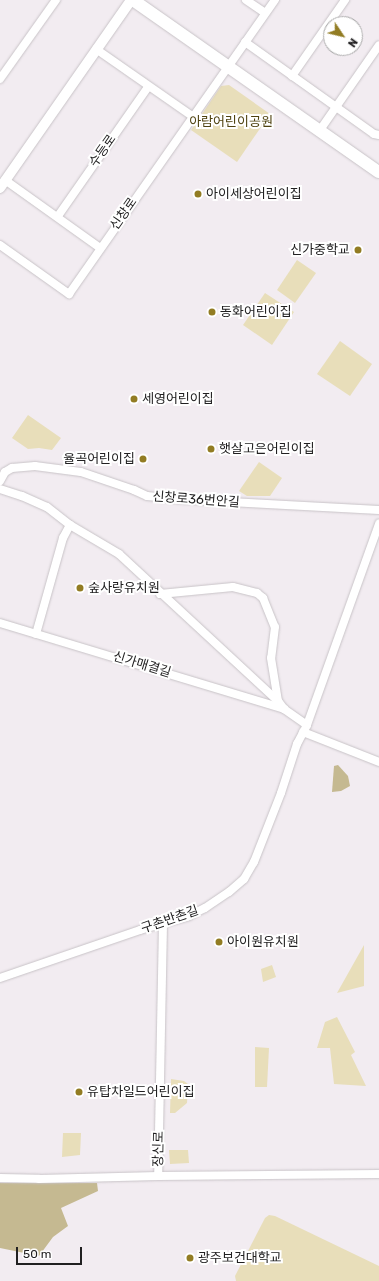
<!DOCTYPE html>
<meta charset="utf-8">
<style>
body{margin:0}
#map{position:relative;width:379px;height:1281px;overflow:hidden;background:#f2ecf1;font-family:Rubik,"Noto Sans KR",sans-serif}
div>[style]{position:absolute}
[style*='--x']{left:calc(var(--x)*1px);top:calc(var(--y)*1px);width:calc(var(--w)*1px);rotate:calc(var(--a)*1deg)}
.green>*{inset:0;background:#e8deba}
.forest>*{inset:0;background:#c5b991}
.roads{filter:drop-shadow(0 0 1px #c8c3c7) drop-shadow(0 0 1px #c8c3c7)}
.minor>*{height:8px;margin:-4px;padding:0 4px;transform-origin:4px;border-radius:4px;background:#fff}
.tertiary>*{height:10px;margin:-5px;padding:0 5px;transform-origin:5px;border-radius:5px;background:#fff}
.secondary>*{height:12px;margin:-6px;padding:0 6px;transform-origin:6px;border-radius:6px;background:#fff}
.dots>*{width:11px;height:11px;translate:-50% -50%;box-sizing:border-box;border:2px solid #fff;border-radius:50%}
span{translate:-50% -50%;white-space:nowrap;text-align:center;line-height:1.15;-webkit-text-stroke:4px #fff;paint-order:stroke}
.park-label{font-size:13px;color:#4f4210}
.street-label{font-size:13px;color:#212021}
.poi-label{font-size:13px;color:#212021}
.left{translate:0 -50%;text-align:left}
.right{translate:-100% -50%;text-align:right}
.north{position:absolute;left:323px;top:16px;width:40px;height:40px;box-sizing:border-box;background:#fff;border:1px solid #a6a6a6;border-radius:50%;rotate:125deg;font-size:11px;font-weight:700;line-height:16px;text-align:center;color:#212021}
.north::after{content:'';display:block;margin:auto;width:14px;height:18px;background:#927c23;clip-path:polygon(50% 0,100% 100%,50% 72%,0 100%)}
.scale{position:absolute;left:16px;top:1247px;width:66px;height:18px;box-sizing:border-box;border:2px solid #212021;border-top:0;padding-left:5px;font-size:12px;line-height:14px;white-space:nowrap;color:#212021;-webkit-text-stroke:3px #fff;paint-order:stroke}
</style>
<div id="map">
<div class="green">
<i style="clip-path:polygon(229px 85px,270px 114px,237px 162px,191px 130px,221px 86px)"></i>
<i style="clip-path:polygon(297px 260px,316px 273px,295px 303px,277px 290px)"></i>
<i style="clip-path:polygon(265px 293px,294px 312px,272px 345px,243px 325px)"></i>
<i style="clip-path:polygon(340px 341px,372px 364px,350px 396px,317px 374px)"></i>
<i style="clip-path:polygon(28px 415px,61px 438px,52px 450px,39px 448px,28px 449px,12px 438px)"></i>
<i style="clip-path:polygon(259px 462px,282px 478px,270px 496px,247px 496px,239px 491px)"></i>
<i style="clip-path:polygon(364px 945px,364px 986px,337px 993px)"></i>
<i style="clip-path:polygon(272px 965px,276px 977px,263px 982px,261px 969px)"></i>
<i style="clip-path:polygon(337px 1017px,355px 1052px,351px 1055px,366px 1086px,334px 1084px,330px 1048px,317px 1048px,325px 1022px)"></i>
<i style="clip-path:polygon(255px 1047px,269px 1048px,267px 1087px,255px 1087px)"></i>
<i style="clip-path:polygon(171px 1079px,184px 1081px,188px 1084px,187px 1103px,175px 1113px,170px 1113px)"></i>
<i style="clip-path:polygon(63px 1133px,81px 1133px,80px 1155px,62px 1157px)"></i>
<i style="clip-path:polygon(169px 1150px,188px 1150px,189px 1163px,170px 1164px)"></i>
<i style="clip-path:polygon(269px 1215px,275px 1216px,379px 1266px,379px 1281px,236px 1281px,235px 1276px,265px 1218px)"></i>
</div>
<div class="forest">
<i style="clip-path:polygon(338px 765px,348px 776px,350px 786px,341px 791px,332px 792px,334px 766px)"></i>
<i style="clip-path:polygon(0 1183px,97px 1183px,98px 1191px,61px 1208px,68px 1226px,53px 1237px,39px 1256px,0 1248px)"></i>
</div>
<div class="roads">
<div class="minor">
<i style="--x:246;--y:0;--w:23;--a:34"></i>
<i style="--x:245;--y:42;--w:158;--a:35.5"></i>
<i style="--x:374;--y:134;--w:5;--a:11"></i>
<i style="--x:96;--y:49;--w:117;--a:34.9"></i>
<i style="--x:292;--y:76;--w:93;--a:-55.1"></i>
<i style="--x:0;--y:79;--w:97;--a:-54.7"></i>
<i style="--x:320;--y:130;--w:103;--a:-55.2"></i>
<i style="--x:5;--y:180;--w:117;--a:35.6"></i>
<i style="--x:58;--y:216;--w:157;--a:-55.1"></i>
<i style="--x:0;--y:245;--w:85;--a:35.4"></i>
<i style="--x:69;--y:294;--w:359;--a:-55"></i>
<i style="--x:0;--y:481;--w:10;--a:-61"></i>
<i style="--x:5;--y:472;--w:8;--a:-30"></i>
<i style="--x:12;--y:468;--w:23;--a:-5"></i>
<i style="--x:35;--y:466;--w:46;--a:7.4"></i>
<i style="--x:81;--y:472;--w:56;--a:18.8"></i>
<i style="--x:134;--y:490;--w:14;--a:25"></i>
<i style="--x:147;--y:496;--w:27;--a:6"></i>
<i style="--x:174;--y:499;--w:205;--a:3.1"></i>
<i style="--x:0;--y:489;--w:23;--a:18"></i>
<i style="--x:22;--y:496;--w:27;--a:24"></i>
<i style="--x:47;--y:507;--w:29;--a:38"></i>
<i style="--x:70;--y:525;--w:57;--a:30.6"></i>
<i style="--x:119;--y:554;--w:217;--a:42.8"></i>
<i style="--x:278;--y:701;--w:10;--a:53"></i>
<i style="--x:284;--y:709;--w:28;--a:35"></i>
<i style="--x:160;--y:594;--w:73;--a:-5.5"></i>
<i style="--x:233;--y:587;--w:25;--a:14"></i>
<i style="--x:257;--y:593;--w:8;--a:40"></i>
<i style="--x:263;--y:598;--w:31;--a:68"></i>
<i style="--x:275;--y:627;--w:31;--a:97"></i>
<i style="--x:271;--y:658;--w:44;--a:80.8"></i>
<i style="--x:0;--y:623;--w:297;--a:16.8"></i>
<i style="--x:36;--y:634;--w:100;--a:-74.3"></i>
<i style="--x:63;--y:538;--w:15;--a:-62"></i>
<i style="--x:303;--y:732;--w:82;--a:21.5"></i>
<i style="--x:163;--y:924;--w:252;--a:91.1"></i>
<i style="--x:158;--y:1176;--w:221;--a:-0.5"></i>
<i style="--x:0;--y:978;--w:148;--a:-18.9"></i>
<i style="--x:140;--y:930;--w:51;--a:-15.9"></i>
<i style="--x:189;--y:916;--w:18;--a:-27"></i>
<i style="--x:205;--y:908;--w:29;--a:-34"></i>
<i style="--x:229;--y:892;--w:20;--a:-41"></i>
<i style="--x:244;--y:879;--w:20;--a:-60"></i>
<i style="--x:254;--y:862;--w:74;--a:-68.6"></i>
<i style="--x:281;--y:793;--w:52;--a:-71.9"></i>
<i style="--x:297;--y:744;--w:21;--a:-62"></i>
<i style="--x:307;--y:725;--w:214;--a:-70.3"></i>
<i style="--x:0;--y:1178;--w:39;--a:1"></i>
<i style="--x:39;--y:1179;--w:119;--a:-1.4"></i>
</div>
<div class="tertiary">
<i style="--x:0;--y:188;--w:229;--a:-55.1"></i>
</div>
<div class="secondary">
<i style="--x:133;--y:0;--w:300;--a:35"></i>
</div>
</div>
<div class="dots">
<i style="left:198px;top:194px;background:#927c23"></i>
<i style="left:358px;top:250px;background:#927c23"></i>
<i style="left:212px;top:312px;background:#927c23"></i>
<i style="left:134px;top:399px;background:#927c23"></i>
<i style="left:211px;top:449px;background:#927c23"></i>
<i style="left:143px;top:459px;background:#927c23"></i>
<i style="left:80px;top:588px;background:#927c23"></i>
<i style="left:219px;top:942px;background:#927c23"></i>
<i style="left:79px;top:1092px;background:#927c23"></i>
<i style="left:190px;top:1258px;background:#927c23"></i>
</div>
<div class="park-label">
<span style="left:231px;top:122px">아람어린이공원</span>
</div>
<div class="street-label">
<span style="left:103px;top:151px;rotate:-55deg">수등로</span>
<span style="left:124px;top:214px;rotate:-55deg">신창로</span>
<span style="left:196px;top:500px;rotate:4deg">신창로36번안길</span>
<span style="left:142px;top:665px;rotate:17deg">신가매결길</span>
<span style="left:170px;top:920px;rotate:-19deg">구촌반촌길</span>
<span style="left:159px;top:1149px;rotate:-89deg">장신로</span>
</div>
<div class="poi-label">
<span class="left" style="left:206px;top:194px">아이세상어린이집</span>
<span class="right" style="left:350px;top:250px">신가중학교</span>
<span class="left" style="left:220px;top:312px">동화어린이집</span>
<span class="left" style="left:142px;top:399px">세영어린이집</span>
<span class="left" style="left:219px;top:449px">햇살고은어린이집</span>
<span class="right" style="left:135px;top:459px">율곡어린이집</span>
<span class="left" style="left:88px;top:588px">숲사랑유치원</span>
<span class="left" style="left:227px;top:942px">아이원유치원</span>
<span class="left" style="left:87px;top:1092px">유탑차일드어린이집</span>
<span class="left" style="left:198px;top:1258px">광주보건대학교</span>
</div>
<div class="north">N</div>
<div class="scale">50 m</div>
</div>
